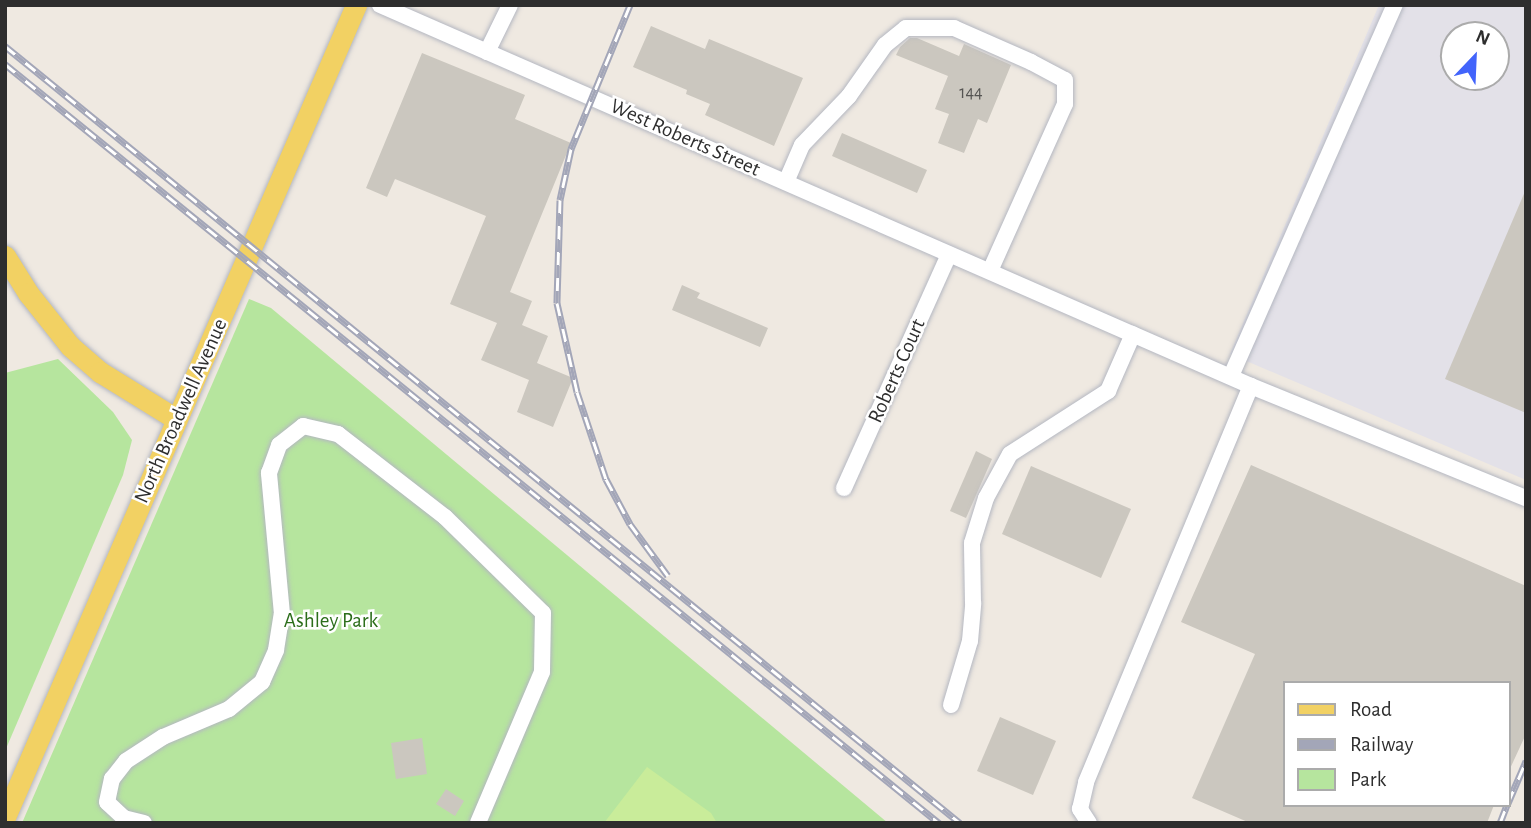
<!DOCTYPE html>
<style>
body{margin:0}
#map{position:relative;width:1531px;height:828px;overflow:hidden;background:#efe9e1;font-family:"Alegreya Sans",sans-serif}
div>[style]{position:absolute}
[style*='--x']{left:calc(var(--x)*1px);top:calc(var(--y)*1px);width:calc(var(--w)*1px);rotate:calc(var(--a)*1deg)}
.industrial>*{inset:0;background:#e3e1e8}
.green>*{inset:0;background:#b6e59e}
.pitch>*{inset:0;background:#c9ec9a}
.building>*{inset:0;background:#cbc7bf}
.roads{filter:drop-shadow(0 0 2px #b4b7c1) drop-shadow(0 0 2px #b4b7c1)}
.minor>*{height:16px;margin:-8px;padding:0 8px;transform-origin:8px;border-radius:8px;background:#fff}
.major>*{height:21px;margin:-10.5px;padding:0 10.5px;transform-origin:10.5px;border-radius:10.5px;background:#f2d163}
.rail>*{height:7px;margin-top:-3.5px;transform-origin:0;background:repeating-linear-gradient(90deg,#fff 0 13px,#a3a6b8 0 26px);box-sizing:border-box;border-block:2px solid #a3a6b8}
span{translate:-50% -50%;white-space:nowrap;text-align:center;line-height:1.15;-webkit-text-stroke:5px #fff;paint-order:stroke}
.number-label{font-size:18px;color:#555452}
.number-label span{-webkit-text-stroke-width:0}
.street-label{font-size:21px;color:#2e2e2e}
.park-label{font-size:21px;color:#2c6e1b}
.frame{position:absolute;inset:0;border:7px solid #2e2e2e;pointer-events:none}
.legend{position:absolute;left:1283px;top:681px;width:228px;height:126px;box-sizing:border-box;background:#fff;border:2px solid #ababab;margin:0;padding:9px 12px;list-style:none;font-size:21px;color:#2e2e2e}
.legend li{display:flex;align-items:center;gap:14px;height:35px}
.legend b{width:35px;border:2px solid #ababab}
.north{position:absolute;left:1440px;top:21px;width:70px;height:70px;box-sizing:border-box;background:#fff;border:2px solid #ababab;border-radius:50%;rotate:23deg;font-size:19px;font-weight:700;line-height:28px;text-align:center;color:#2e2e2e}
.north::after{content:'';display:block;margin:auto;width:24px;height:32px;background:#4264fb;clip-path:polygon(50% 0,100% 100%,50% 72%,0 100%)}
</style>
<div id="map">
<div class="industrial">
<i style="clip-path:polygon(evenodd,1379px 5px,1526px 5px,1526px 480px,1230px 354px,1379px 5px,1454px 35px,1496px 35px,1496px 77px,1454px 77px,1454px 35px)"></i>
</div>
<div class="green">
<i style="clip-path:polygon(249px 299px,271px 308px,888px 823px,22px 823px)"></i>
<i style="clip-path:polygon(58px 359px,113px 412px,132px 440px,123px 475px,5px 751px,5px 373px)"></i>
</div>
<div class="pitch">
<i style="clip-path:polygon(647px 767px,711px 813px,717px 823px,604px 823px)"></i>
</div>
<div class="building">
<i style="clip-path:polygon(651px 26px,705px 49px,709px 39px,803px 78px,774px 146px,705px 115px,710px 104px,686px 94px,687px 90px,633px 67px)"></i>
<i style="clip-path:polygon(910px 38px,917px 38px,959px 56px,964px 44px,1011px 65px,987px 123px,978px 119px,964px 153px,938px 143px,949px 114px,935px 109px,948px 76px,896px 55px,900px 47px)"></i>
<i style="clip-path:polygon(422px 53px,525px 95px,515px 119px,571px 143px,510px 292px,532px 301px,522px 325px,548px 336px,537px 363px,573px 378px,553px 427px,517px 412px,529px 380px,481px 360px,497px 323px,450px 304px,486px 216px,395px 179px,387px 197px,366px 188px)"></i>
<i style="clip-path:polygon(842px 133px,927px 170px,917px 193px,832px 156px)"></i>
<i style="clip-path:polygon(1526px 189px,1526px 413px,1445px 379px)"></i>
<i style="clip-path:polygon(682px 285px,700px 293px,697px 298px,768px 328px,760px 347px,672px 310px)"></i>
<i style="clip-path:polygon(976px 451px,992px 459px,966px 518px,950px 511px)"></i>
<i style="clip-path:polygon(1251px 465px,1526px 586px,1526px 734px,1508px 773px,1508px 683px,1284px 683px,1284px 805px,1494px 805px,1487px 823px,1250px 823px,1192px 798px,1255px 654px,1181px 622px)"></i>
<i style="clip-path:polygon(1031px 466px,1131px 509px,1101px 578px,1002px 534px)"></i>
<i style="clip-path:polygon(1000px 717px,1056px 741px,1033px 795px,977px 771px)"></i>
<i style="clip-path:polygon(422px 738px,427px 774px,396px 779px,391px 743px)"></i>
<i style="clip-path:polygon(446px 789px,464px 801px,455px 816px,436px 804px)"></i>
</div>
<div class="roads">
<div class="minor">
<i style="--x:380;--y:5;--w:951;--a:23.63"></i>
<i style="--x:1251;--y:386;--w:297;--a:22.2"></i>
<i style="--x:487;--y:52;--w:52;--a:-63.9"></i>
<i style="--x:786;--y:182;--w:40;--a:-66.6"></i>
<i style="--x:802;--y:145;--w:68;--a:-46.2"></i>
<i style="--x:849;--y:96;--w:62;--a:-54.8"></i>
<i style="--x:885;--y:45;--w:27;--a:-39"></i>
<i style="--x:906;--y:28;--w:48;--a:0"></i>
<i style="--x:954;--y:28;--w:84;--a:23.8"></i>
<i style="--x:1031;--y:62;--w:38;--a:28"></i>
<i style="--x:1065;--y:80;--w:24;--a:90"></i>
<i style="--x:1065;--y:104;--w:183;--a:114.2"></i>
<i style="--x:1231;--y:376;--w:406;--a:-66.2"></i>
<i style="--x:844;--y:488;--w:256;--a:-65.8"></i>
<i style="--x:951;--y:705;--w:67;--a:-73.5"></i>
<i style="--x:970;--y:641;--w:38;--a:-85"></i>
<i style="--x:973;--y:603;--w:60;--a:-91"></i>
<i style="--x:972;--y:543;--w:47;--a:-72.7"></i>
<i style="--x:986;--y:498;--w:50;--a:-61.4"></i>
<i style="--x:1010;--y:454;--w:117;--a:-32.7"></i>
<i style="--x:1108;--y:391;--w:62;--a:-66.3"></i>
<i style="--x:144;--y:823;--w:21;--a:-166"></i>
<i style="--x:124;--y:818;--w:23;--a:-137"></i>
<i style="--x:107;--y:802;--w:24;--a:-78"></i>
<i style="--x:112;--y:779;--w:23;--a:-52"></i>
<i style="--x:126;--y:761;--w:44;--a:-33"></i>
<i style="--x:163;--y:737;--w:72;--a:-23"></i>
<i style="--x:229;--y:709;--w:43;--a:-39.3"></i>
<i style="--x:262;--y:682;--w:35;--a:-66"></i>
<i style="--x:276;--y:650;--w:36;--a:-81"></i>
<i style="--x:282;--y:614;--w:142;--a:-95.3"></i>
<i style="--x:269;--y:473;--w:30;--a:-70"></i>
<i style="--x:279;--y:445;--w:31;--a:-38"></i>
<i style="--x:303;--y:426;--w:36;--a:13"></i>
<i style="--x:338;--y:434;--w:135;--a:37.8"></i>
<i style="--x:445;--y:517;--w:137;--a:44.4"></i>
<i style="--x:543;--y:613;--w:59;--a:91"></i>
<i style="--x:542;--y:672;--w:164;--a:113"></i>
<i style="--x:1089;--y:823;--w:17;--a:-123"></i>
<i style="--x:1080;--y:809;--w:28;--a:-77"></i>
<i style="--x:1086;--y:782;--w:429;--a:-67.4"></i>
</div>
<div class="major">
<i style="--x:5;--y:256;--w:44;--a:58.1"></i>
<i style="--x:28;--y:293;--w:68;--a:51.6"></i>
<i style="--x:70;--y:346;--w:40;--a:41"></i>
<i style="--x:100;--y:372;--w:89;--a:31.7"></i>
<i style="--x:5;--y:817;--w:885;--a:-66.62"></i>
</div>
</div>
<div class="rail">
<i style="--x:630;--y:5;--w:156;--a:112.3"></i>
<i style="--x:571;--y:149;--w:52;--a:102.2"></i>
<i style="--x:560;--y:200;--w:103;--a:91.7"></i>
<i style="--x:557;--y:303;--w:91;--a:77.3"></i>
<i style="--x:577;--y:392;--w:92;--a:71.6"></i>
<i style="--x:606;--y:479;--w:51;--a:61.9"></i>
<i style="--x:630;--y:524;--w:64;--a:53.8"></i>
<i style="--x:5;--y:46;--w:1231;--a:39.13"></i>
<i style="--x:5;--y:64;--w:1204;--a:39.1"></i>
<i style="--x:1508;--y:803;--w:46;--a:-66.8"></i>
<i style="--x:1500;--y:823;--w:19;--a:-69"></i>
</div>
<div class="number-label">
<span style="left:971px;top:93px">144</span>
</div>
<div class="street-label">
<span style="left:685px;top:138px;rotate:24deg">West Roberts Street</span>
<span style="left:897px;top:371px;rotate:-66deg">Roberts Court</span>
<span style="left:181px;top:411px;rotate:-66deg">North Broadwell Avenue</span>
</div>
<div class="park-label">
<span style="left:331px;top:621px">Ashley Park</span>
</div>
<div class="frame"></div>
<ul class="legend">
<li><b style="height:9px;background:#f2d163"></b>Road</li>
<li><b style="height:9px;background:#a3a6b8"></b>Railway</li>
<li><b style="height:19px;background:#b6e59e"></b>Park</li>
</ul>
<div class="north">N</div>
</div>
